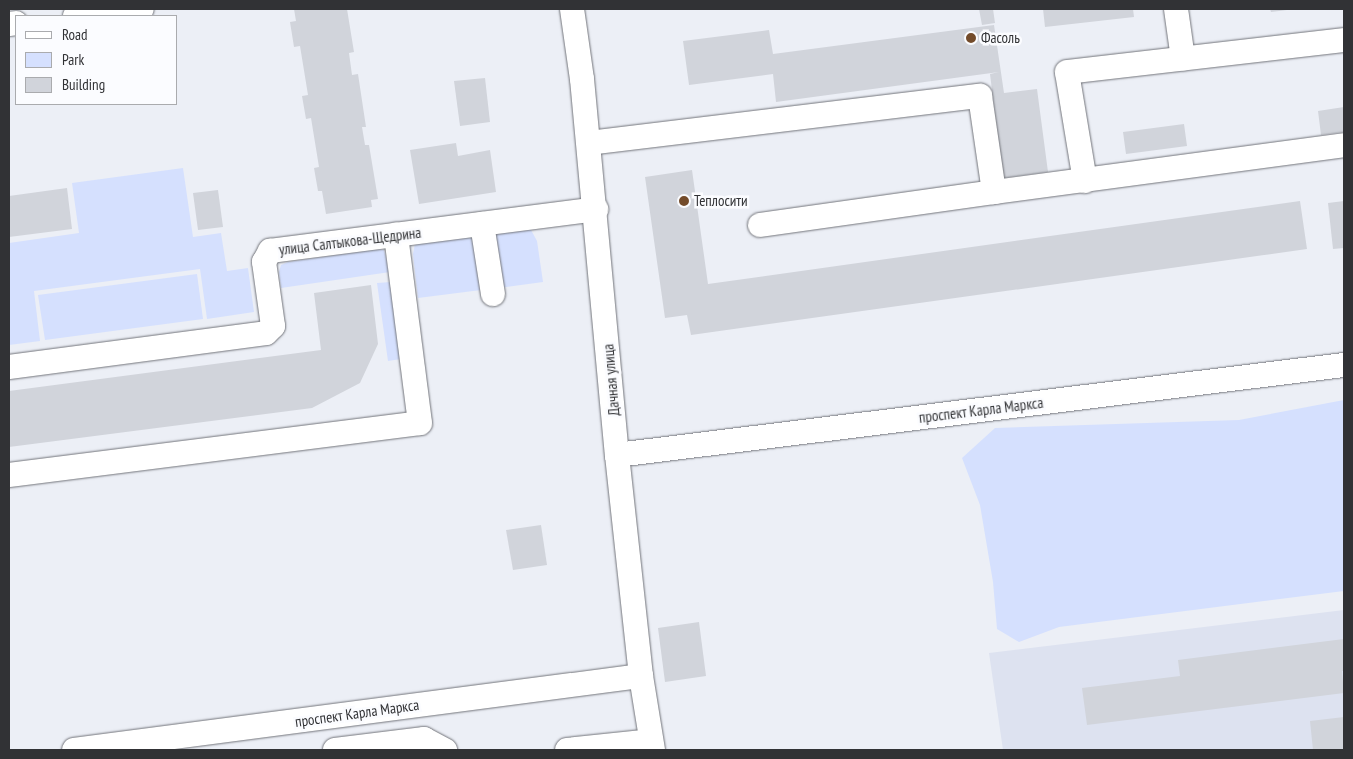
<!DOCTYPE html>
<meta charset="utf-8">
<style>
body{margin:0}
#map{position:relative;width:1353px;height:759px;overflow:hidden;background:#eceff6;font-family:"PT Sans Narrow",sans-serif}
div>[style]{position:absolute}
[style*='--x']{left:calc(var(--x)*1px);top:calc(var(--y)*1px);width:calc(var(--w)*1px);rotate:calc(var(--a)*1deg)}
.built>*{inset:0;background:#dde2f0}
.green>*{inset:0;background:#d5e0fe}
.building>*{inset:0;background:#d1d4db}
.roads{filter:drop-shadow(0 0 1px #72747a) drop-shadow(0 0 1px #72747a)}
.minor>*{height:24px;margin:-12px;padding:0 12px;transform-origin:12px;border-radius:12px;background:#fff}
.dots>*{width:14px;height:14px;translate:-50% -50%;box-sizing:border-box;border:2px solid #fbfcff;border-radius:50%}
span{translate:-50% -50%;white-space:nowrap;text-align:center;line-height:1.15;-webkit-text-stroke:5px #fbfcff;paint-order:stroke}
.poi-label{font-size:15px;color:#313235}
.left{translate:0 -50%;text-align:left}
.street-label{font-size:15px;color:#313235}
.frame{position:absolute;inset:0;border:10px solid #313235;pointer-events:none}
.legend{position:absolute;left:15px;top:15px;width:162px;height:90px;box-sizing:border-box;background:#fbfcff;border:1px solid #aaabae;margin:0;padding:6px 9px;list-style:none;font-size:15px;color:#313235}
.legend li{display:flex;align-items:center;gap:10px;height:25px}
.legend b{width:25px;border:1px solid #aaabae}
</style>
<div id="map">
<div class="built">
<i style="clip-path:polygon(1344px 610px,1344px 750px,1003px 750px,989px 653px)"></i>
</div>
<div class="green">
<i style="clip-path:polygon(183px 168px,193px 237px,221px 233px,227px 271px,248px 268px,254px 312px,207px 319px,200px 269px,34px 291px,40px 341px,9px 345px,9px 243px,79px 233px,72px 183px)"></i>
<i style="clip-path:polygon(517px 227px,531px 230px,537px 241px,543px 282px,499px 288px,492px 231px)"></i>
<i style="clip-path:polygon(474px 233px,481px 290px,418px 298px,413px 254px,415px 244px)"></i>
<i style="clip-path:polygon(376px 249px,384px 250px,390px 272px,281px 288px,279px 272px,281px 265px,288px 262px)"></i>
<i style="clip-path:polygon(197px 274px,203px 319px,45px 340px,38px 295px)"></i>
<i style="clip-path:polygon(391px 282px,401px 359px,388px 361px,377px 283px)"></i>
<i style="clip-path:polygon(1344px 400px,1344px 591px,1059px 627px,1019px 642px,997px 629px,993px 582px,980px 505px,962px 458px,995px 428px,1239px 420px)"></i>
</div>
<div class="building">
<i style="clip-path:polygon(294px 9px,347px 9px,354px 52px,349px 53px,352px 75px,358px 74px,366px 127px,362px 127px,365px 145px,369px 145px,378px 199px,371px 200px,372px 207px,326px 214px,322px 191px,318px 191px,314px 168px,319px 167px,311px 118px,306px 119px,302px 96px,308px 95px,300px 46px,294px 47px,290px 22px,296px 21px)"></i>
<i style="clip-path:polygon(979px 9px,993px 9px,995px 23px,982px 25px)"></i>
<i style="clip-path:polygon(1043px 9px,1133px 9px,1134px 17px,1045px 27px)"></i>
<i style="clip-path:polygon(1270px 9px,1287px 9px,1287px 10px,1271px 12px)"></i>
<i style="clip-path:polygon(994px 25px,1004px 93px,1037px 89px,1048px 172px,1003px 178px,990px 74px,999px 72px,776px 102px,773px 74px,689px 85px,683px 41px,769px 30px,773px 54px)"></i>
<i style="clip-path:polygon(485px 78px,490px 122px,460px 126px,454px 81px)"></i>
<i style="clip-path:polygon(1344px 107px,1344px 132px,1321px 135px,1318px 111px)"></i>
<i style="clip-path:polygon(1184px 124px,1187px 146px,1126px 154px,1123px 132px)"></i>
<i style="clip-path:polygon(456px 143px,458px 156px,490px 150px,496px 192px,419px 204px,410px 150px)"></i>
<i style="clip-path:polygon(692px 170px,708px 284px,1300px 201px,1307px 249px,691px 335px,687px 315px,665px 318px,645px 177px)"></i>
<i style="clip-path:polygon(67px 188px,72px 229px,9px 237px,9px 196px)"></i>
<i style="clip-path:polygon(218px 190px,223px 227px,198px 230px,193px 193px)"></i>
<i style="clip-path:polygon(1344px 201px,1344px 248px,1333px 249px,1328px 203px)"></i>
<i style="clip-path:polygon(371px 285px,378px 344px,360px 383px,312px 408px,9px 447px,9px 391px,321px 350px,314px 293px)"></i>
<i style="clip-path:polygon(541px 525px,547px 565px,513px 570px,506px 530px)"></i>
<i style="clip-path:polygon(699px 622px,706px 676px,665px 682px,658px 628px)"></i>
<i style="clip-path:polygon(1344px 639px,1344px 671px,1342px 671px,1344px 693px,1087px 725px,1082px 688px,1180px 676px,1178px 660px)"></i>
<i style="clip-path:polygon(1344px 717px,1344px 750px,1313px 750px,1310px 721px)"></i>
</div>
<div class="roads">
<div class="minor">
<i style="--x:572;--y:9;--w:71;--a:81.9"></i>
<i style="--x:582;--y:79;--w:378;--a:84.7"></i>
<i style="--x:617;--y:455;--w:222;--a:83.8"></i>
<i style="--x:641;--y:676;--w:75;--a:80.8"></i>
<i style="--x:1176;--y:9;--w:50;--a:82"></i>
<i style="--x:75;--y:16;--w:67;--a:-6"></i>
<i style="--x:9;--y:24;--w:7;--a:-8"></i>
<i style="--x:589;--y:143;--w:394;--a:-6.9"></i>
<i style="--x:980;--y:96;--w:97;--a:81.7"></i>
<i style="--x:994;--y:192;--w:353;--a:-7.6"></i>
<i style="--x:1085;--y:181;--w:110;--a:-99.4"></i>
<i style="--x:1067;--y:72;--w:279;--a:-6.6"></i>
<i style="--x:482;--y:224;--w:71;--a:81.1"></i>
<i style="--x:760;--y:225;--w:236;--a:-8"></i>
<i style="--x:9;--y:367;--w:259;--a:-7.5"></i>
<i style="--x:266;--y:333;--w:10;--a:-45"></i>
<i style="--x:273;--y:326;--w:65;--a:-98"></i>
<i style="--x:264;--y:262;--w:13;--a:-61"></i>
<i style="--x:270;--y:251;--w:329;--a:-7.3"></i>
<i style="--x:617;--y:455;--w:733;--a:-7.06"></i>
<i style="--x:9;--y:475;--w:414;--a:-7.2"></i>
<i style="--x:420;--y:423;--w:190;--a:-97.3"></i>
<i style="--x:74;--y:750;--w:572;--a:-7.44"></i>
<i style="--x:335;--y:750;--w:90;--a:-7"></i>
<i style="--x:424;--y:739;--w:24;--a:28"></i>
<i style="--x:567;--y:750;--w:84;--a:-6.1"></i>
</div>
</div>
<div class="dots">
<i style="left:971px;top:38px;background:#734b2a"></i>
<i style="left:684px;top:201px;background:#734b2a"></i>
</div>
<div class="poi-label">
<span class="left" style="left:981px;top:38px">Фасоль</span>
<span class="left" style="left:694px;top:201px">Теплосити</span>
</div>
<div class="street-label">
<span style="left:350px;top:241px;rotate:-7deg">улица Салтыкова-Щедрина</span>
<span style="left:611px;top:380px;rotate:-95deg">Дачная улица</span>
<span style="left:981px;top:410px;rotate:-7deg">проспект Карла Маркса</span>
<span style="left:357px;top:713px;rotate:-8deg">проспект Карла Маркса</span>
</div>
<div class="frame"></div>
<ul class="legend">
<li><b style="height:6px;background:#fff"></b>Road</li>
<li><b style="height:14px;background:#d5e0fe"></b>Park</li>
<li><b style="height:14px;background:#d1d4db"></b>Building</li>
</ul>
</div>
